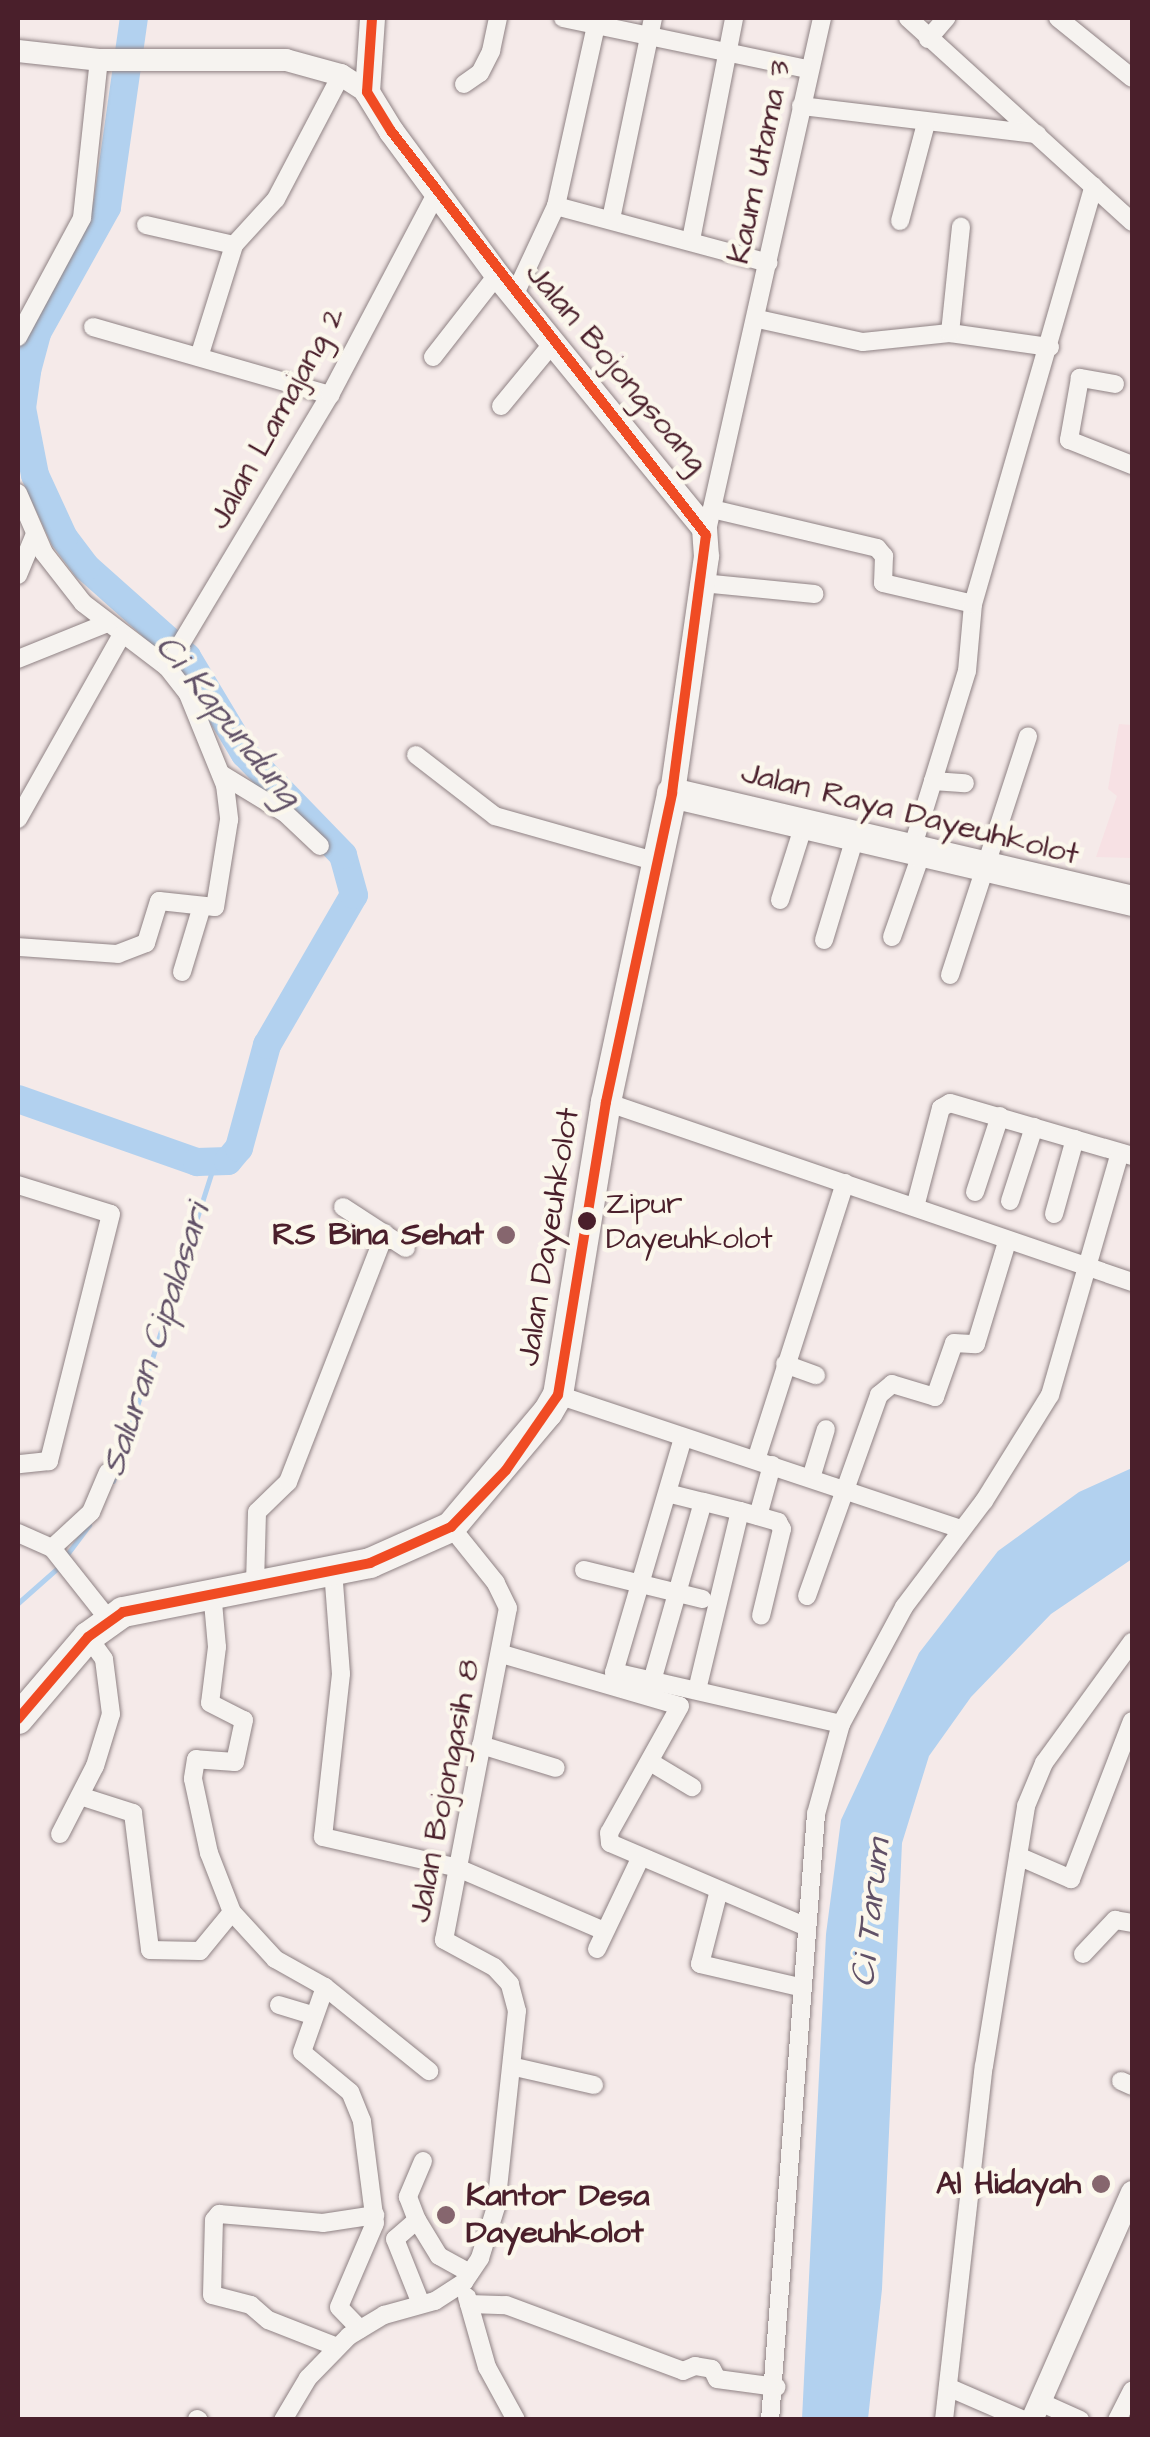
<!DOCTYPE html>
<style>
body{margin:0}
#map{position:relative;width:1150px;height:2437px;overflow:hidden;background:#f5eae9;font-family:"Architects Daughter",sans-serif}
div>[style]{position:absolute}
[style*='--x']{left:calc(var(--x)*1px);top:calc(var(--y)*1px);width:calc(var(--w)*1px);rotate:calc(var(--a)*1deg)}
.built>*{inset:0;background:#f7e1e4}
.water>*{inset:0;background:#b2d1ef}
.stream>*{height:5px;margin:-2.5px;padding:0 2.5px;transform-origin:2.5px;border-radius:2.5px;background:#b2d1ef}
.river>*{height:28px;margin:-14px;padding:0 14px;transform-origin:14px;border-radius:14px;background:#b2d1ef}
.roads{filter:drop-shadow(0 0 2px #8f8284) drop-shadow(0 0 2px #8f8284)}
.minor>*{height:18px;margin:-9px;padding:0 9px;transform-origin:9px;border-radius:9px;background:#f6f3f0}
.tertiary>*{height:22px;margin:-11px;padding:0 11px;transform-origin:11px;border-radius:11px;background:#f6f3f0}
.secondary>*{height:25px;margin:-12.5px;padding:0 12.5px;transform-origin:12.5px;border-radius:12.5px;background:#f6f3f0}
.primary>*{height:30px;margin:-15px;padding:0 15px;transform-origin:15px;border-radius:15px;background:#f6f3f0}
.bus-1>*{height:10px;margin:-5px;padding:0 5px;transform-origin:5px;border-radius:5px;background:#f04b23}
.dots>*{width:28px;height:28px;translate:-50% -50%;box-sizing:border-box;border:5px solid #fbf7ec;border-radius:50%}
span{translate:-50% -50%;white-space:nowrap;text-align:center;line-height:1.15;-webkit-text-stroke:9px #fbf7ec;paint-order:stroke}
.bus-label{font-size:30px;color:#4a1f2b}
.left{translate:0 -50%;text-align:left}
.street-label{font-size:32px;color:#4a1f2b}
.poi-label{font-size:32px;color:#4a1f2b;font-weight:700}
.right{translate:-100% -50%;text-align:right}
.water-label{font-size:35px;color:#615167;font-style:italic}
.frame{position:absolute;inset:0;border:20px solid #4a1f2b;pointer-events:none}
</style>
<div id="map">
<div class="built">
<i style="clip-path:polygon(1119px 724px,1132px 725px,1132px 858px,1096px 857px,1117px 796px,1108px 789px)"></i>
</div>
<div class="water">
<i style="clip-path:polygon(1132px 1468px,1132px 1559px,1051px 1614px,971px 1697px,929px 1756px,902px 1843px,882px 2289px,868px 2419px,802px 2419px,826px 1934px,841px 1820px,919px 1653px,998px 1551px,1079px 1492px)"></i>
</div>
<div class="stream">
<i style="--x:113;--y:1481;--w:333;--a:-72.3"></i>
<i style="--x:65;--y:1557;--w:40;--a:-53"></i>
<i style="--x:18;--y:1603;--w:56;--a:-41.4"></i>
</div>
<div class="river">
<i style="--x:18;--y:1099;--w:190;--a:19.4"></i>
<i style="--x:197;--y:1162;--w:31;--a:-2"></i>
<i style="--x:228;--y:1161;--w:17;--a:-50"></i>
<i style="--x:239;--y:1148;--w:107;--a:-74.8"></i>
<i style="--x:267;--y:1045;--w:173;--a:-59.9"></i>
<i style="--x:354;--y:895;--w:41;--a:-105.4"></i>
<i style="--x:343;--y:855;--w:141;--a:-134.1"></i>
<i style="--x:245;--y:754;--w:113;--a:-120.9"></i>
<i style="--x:187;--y:657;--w:135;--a:-138.3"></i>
<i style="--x:86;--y:567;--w:36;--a:-127"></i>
<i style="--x:64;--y:538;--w:69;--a:-114.7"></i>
<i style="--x:35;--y:475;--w:68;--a:-101"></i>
<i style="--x:22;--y:408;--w:37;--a:-82"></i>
<i style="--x:27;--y:371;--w:39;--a:-75"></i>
<i style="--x:37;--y:333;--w:144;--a:-60.9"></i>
<i style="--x:107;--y:207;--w:191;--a:-81.9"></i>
</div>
<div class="roads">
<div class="minor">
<i style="--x:563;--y:18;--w:250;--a:11.8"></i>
<i style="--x:908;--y:18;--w:303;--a:42.3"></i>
<i style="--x:1058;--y:18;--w:95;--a:39"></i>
<i style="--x:928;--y:39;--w:28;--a:-49"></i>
<i style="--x:464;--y:84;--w:19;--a:-35"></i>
<i style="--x:480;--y:73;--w:25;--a:-63"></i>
<i style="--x:491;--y:51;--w:34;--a:-78"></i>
<i style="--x:801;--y:106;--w:238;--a:6.8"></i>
<i style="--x:556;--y:206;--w:220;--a:15"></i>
<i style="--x:611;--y:219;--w:205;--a:-78.2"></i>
<i style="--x:900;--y:221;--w:101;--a:-75.1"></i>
<i style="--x:146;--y:225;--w:90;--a:12.8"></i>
<i style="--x:691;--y:240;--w:226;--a:-79"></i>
<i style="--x:514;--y:296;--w:99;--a:-65"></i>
<i style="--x:556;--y:206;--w:185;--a:-77.5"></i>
<i style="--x:758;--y:319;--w:107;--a:12.4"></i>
<i style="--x:863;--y:342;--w:87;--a:-5.9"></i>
<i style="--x:950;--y:333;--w:101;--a:8"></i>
<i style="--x:93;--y:327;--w:247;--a:16"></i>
<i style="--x:950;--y:333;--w:107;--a:-84.1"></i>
<i style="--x:18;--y:337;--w:135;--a:-61.7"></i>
<i style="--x:82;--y:218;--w:159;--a:-83.9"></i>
<i style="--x:199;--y:357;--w:117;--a:-72.6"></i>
<i style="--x:234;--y:245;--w:62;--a:-47.6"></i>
<i style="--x:276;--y:199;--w:140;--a:-62.3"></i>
<i style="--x:433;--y:357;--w:104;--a:-52"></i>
<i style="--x:1115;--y:384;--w:36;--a:-170"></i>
<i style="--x:1080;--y:378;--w:63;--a:100.1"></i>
<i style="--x:1069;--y:440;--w:68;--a:21.6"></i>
<i style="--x:501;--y:406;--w:82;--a:-50.5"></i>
<i style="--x:18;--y:493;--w:65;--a:66.6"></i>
<i style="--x:44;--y:553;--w:63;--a:52"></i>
<i style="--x:83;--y:603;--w:106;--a:37.3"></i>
<i style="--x:167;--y:667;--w:34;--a:52"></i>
<i style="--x:188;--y:694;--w:98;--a:67.9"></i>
<i style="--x:225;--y:785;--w:35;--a:83"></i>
<i style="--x:229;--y:820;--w:88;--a:99.1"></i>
<i style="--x:215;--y:907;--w:56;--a:-173.9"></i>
<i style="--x:159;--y:901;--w:44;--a:107.2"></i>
<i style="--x:146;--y:943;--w:30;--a:159"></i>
<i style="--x:118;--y:954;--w:100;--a:-176"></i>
<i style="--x:712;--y:509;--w:170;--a:13.3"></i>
<i style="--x:877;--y:548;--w:11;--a:49"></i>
<i style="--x:884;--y:556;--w:27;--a:92"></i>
<i style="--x:883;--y:583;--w:92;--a:13.1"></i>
<i style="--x:973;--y:604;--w:67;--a:95.1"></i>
<i style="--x:967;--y:671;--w:115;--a:107.2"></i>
<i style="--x:706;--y:535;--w:530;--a:-77.35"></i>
<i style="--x:18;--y:575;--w:44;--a:-67.5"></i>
<i style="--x:702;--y:583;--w:113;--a:5.6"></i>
<i style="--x:973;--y:604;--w:435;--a:-73.9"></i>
<i style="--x:18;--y:659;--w:94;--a:-21.9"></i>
<i style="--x:167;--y:667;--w:317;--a:-59.1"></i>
<i style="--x:330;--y:395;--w:225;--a:-62.2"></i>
<i style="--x:416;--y:755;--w:100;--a:37.7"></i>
<i style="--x:495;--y:816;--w:169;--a:15.8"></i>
<i style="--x:221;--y:774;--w:75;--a:31.4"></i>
<i style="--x:285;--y:813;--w:48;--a:43.3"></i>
<i style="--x:18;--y:819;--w:210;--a:-60.6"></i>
<i style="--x:912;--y:849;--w:71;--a:-72.8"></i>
<i style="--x:933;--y:781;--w:32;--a:4"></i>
<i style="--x:780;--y:900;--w:83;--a:-72.4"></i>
<i style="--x:892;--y:937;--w:90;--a:-70.6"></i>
<i style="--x:824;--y:940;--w:111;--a:-73.2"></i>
<i style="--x:182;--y:972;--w:69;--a:-73.1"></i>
<i style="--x:950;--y:975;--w:251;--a:-71.9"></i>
<i style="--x:606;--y:1102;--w:556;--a:18.89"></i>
<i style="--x:18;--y:1185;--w:97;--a:17.3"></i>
<i style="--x:111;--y:1214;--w:255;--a:104.1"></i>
<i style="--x:49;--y:1461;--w:31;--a:174"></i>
<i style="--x:975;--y:1192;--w:80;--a:-71.8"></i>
<i style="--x:1010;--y:1201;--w:78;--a:-72"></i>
<i style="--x:343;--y:1207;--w:75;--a:33.1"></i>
<i style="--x:915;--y:1207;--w:102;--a:-75.3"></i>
<i style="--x:941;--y:1108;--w:10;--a:-29"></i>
<i style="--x:950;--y:1103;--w:190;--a:16.2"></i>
<i style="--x:1054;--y:1214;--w:78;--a:-74.4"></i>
<i style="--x:785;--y:1364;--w:33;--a:20"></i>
<i style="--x:558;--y:1395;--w:425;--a:18.4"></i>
<i style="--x:683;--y:1438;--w:244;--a:106.4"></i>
<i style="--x:614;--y:1672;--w:233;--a:12.9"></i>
<i style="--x:756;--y:1460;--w:291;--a:-72.2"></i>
<i style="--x:811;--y:1478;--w:51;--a:-73"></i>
<i style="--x:740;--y:1511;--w:40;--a:16"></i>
<i style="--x:778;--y:1522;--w:8;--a:60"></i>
<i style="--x:782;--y:1529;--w:89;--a:103.6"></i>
<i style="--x:758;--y:1516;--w:53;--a:-74.6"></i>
<i style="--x:18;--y:1533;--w:37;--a:24"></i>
<i style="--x:52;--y:1548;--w:92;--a:51.6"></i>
<i style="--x:52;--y:1548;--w:53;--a:-42.7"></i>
<i style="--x:91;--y:1512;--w:43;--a:-67"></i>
<i style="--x:333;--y:1570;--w:104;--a:85.6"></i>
<i style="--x:341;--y:1674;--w:164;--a:96.3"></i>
<i style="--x:323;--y:1837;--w:139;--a:12.9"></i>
<i style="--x:458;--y:1868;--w:159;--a:23.3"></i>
<i style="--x:584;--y:1570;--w:122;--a:13.8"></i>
<i style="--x:255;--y:1584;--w:72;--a:-88.4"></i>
<i style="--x:257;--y:1512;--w:43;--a:-44.1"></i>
<i style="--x:288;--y:1482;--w:267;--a:-68.7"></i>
<i style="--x:212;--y:1591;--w:56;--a:84.9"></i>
<i style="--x:217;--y:1647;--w:56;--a:97.1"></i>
<i style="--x:210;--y:1703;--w:38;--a:27"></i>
<i style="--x:244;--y:1720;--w:43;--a:102.1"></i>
<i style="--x:235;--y:1762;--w:39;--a:-176"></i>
<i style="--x:196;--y:1759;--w:20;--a:99"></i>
<i style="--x:193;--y:1779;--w:76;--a:77.8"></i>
<i style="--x:209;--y:1853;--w:63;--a:68.7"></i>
<i style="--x:807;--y:1596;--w:214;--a:-70.3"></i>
<i style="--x:879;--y:1395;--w:17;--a:-40"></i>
<i style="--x:892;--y:1384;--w:45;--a:16.8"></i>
<i style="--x:935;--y:1397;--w:57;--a:-70.6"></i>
<i style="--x:954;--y:1343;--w:22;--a:3"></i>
<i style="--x:976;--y:1344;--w:107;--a:-73.1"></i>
<i style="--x:502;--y:1654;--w:185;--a:16.3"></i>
<i style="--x:680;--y:1706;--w:145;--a:119.2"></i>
<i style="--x:609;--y:1833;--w:10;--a:84"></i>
<i style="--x:610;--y:1843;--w:214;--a:23.1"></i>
<i style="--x:652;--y:1681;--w:186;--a:-74.1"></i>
<i style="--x:703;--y:1502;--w:36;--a:-166"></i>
<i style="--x:697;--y:1690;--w:184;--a:-76.5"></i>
<i style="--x:740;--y:1511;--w:38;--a:-166"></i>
<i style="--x:481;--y:1745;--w:78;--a:17"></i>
<i style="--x:652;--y:1763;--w:47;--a:31"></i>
<i style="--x:80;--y:1796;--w:56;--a:17.8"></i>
<i style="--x:133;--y:1813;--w:138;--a:82.9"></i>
<i style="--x:150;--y:1950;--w:50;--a:1.1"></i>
<i style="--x:200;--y:1951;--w:50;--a:-50.6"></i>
<i style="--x:232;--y:1912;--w:64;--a:47.5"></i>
<i style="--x:275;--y:1959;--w:57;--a:29.2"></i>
<i style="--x:60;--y:1834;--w:76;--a:-62.8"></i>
<i style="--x:95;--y:1766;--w:54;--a:-72.9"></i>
<i style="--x:111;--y:1714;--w:55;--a:-97.3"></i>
<i style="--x:104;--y:1659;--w:27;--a:-126"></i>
<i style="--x:1018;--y:1856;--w:58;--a:23.5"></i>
<i style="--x:1071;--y:1879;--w:169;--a:-68.9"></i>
<i style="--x:718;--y:1894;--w:72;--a:104.4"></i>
<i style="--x:700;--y:1964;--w:103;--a:13"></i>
<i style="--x:597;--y:1949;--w:100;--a:-64.5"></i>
<i style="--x:1083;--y:1954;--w:47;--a:-46.7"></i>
<i style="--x:1115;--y:1920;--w:17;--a:10"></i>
<i style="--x:279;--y:2005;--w:34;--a:17"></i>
<i style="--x:515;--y:2067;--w:81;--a:12.8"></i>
<i style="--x:1121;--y:2081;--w:12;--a:24"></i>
<i style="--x:423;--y:2161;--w:39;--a:113"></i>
<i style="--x:408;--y:2197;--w:25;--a:69"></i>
<i style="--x:417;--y:2220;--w:42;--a:58.6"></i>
<i style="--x:439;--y:2256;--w:35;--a:29"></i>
<i style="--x:417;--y:2220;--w:29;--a:139"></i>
<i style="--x:395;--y:2239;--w:70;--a:68.2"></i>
<i style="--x:467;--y:2297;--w:73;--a:74.1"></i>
<i style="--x:487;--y:2367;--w:60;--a:61.3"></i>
<i style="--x:469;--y:2304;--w:37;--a:2"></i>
<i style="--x:506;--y:2305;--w:189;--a:20.4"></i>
<i style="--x:683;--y:2371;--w:13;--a:-23"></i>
<i style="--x:695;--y:2366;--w:17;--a:10"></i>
<i style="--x:712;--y:2369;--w:11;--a:63"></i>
<i style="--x:717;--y:2379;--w:60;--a:7.7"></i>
<i style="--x:360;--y:2329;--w:30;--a:-134"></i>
<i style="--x:339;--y:2307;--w:91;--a:-66.8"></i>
<i style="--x:375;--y:2223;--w:103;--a:-97.3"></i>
<i style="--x:362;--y:2121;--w:31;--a:-112"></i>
<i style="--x:350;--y:2092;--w:62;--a:-140.2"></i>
<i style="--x:302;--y:2052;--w:69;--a:-70.5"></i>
<i style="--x:325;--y:1987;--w:134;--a:38.9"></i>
<i style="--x:337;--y:2347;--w:74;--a:-158.6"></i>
<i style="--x:268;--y:2320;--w:23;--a:-139"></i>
<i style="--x:251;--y:2305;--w:40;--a:-165.6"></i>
<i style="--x:212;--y:2295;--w:75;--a:-88.5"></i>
<i style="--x:214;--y:2220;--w:8;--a:-50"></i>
<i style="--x:219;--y:2214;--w:104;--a:4.9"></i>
<i style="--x:323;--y:2223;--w:53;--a:-8.7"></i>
<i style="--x:950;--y:2388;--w:81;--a:23.4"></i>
<i style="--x:1040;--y:2402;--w:44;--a:24.2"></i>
<i style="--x:197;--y:2419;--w:2;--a:27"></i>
<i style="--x:283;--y:2420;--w:49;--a:-59.2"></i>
<i style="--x:308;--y:2378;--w:59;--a:-45.7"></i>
<i style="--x:349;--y:2336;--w:41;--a:-31"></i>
<i style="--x:384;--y:2315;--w:53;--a:-15.4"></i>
<i style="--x:435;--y:2301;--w:35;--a:-33"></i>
<i style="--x:464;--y:2282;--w:29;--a:-56"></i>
<i style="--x:480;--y:2258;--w:53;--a:-72.6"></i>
<i style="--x:496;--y:2207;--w:197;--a:-83.9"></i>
<i style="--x:517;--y:2011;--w:28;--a:-105"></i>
<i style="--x:510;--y:1984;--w:23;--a:-133"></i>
<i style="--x:494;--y:1967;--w:57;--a:-151.6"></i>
<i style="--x:444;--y:1940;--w:338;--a:-79.1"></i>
<i style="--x:508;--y:1608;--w:28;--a:-116"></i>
<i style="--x:496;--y:1583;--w:72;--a:-128.8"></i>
<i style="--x:770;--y:2420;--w:608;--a:-85.66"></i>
<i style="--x:816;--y:1814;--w:93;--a:-74.5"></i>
<i style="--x:841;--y:1724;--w:133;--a:-61.7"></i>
<i style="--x:904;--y:1607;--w:133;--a:-53"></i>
<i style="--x:984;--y:1501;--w:125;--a:-58.1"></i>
<i style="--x:1050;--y:1395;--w:252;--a:-73.9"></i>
<i style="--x:944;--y:2420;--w:356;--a:-83.6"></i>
<i style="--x:984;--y:2066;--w:263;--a:-80.8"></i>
<i style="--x:1026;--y:1806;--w:47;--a:-67.3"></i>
<i style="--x:1044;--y:1763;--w:150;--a:-54"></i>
<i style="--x:1117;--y:2420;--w:33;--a:-63"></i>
</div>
<div class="tertiary">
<i style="--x:18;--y:51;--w:81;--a:6.3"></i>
<i style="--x:99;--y:60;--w:187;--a:0"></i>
<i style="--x:286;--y:60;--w:57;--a:15.3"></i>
<i style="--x:341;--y:75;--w:31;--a:33"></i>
<i style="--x:1032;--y:2420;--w:249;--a:-66.3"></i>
</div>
<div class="secondary">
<i style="--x:372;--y:18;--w:74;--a:93.9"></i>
<i style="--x:367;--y:92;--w:46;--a:58.4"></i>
<i style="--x:391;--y:131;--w:179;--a:53.6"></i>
<i style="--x:497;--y:275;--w:327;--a:50.7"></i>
<i style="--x:704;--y:528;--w:28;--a:86"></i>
<i style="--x:706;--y:556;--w:239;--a:98.2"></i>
</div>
<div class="primary">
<i style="--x:18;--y:1719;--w:108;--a:-49.5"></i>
<i style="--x:88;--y:1637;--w:43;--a:-35.5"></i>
<i style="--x:123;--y:1612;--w:252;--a:-11.2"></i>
<i style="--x:370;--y:1563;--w:89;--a:-24"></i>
<i style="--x:451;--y:1527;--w:150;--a:-49.9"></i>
<i style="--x:548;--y:1412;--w:20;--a:-60"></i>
<i style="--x:558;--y:1395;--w:297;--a:-80.7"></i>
<i style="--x:606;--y:1102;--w:316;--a:-77.9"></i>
<i style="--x:672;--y:793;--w:473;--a:13.2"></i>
</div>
</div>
<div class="bus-1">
<i style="--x:18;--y:1719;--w:108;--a:-49.5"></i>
<i style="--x:88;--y:1637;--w:43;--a:-35.5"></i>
<i style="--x:123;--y:1612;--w:252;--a:-11.2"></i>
<i style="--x:370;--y:1563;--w:89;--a:-24"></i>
<i style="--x:451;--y:1527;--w:79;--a:-46"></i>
<i style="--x:506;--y:1470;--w:91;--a:-55.3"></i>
<i style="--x:558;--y:1395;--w:297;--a:-80.7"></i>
<i style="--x:606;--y:1102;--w:316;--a:-77.9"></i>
<i style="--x:672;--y:793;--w:260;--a:-82.5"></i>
<i style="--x:706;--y:535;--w:512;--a:-127.94"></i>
<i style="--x:391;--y:131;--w:46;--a:-121.6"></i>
<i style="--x:367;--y:92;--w:74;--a:-86.1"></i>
</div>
<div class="dots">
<i style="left:587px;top:1221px;background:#4a1f2b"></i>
<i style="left:506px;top:1235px;background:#86666e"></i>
<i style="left:1101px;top:2184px;background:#86666e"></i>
<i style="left:446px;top:2215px;background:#86666e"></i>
</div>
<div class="bus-label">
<span class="left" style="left:606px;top:1221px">Zipur<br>Dayeuhkolot</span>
</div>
<div class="street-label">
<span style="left:760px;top:162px;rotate:-78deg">Kaum Utama 3</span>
<span style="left:616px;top:368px;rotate:50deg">Jalan Bojongsoang</span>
<span style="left:277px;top:418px;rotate:-61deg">Jalan Lamajang 2</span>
<span style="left:910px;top:814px;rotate:14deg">Jalan Raya Dayeuhkolot</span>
<span style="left:549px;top:1237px;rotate:-81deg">Jalan Dayeuhkolot</span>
<span style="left:445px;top:1791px;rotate:-79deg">Jalan Bojongasih 8</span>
</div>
<div class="poi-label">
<span class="right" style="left:484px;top:1235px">RS Bina Sehat</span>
<span class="right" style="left:1081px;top:2184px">Al Hidayah</span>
<span class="left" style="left:466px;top:2215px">Kantor Desa<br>Dayeuhkolot</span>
</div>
<div class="water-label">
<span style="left:228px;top:721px;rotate:51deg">Ci Kapundung</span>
<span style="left:156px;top:1340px;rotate:-72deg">Saluran Cipalasari</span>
<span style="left:871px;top:1913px;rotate:-84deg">Ci Tarum</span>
</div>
<div class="frame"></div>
</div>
